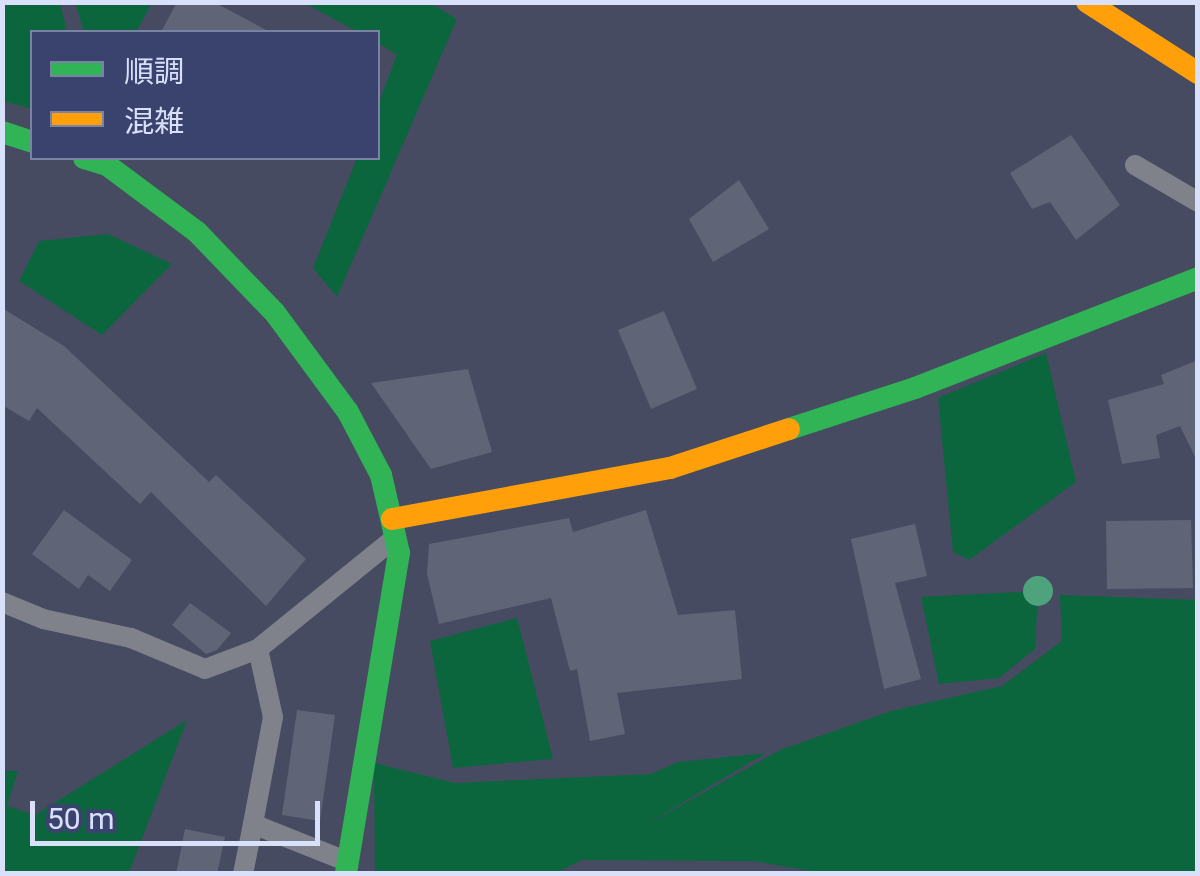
<!DOCTYPE html>
<meta charset="utf-8">
<style>
body{margin:0}
#map{position:relative;width:1200px;height:876px;overflow:hidden;background:#464b61;font-family:Roboto,"Noto Sans JP",sans-serif}
div>[style]{position:absolute}
[style*='--x']{left:calc(var(--x)*1px);top:calc(var(--y)*1px);width:calc(var(--w)*1px);rotate:calc(var(--a)*1deg)}
.green>*{inset:0;background:#0b663e}
.building>*{inset:0;background:#606477}
.lane>*{height:20px;margin:-10px;padding:0 10px;transform-origin:10px;border-radius:10px;background:#7f818b}
.fast>*{height:22px;margin:-11px;padding:0 11px;transform-origin:11px;border-radius:11px;background:#30b455}
.slow>*{height:22px;margin:-11px;padding:0 11px;transform-origin:11px;border-radius:11px;background:#ff9f0a}
.trees>*{width:30px;height:30px;margin:-15px;border-radius:50%;background:#4fa37c}
span{translate:-50% -50%;white-space:nowrap;text-align:center;line-height:1.15;-webkit-text-stroke:8px #3a436d;paint-order:stroke}
.frame{position:absolute;inset:0;border:5px solid #d9e0fa;pointer-events:none}
.legend{position:absolute;left:30px;top:30px;width:350px;height:130px;box-sizing:border-box;background:#3a436d;border:2px solid #7a82a5;margin:0;padding:12px 18px;list-style:none;font-size:30px;color:#d9e0fa}
.legend li{display:flex;align-items:center;gap:20px;height:50px}
.legend b{width:50px;border:2px solid #7a82a5}
.scale{position:absolute;left:30px;top:801px;width:290px;height:45px;box-sizing:border-box;border:5px solid #d9e0fa;border-top:0;padding-left:12px;font-size:30px;line-height:35px;white-space:nowrap;color:#d9e0fa;-webkit-text-stroke:8px #3a436d;paint-order:stroke}
</style>
<div id="map">
<div class="green">
<i style="clip-path:polygon(2px 3px,60px 3px,67px 32px,32px 32px,32px 109px,3px 101px)"></i>
<i style="clip-path:polygon(75px 3px,75px 2px,152px 3px,136px 32px,84px 32px)"></i>
<i style="clip-path:polygon(304px 3px,430px 3px,457px 19px,337px 297px,313px 268px,357px 158px,378px 158px,378px 105px,397px 55px,378px 43px,378px 32px,358px 32px)"></i>
<i style="clip-path:polygon(108px 234px,172px 264px,102px 335px,19px 281px,39px 241px)"></i>
<i style="clip-path:polygon(1046px 353px,1076px 482px,969px 560px,953px 552px,938px 398px)"></i>
<i style="clip-path:polygon(1038px 591px,1035px 649px,999px 678px,939px 684px,921px 597px)"></i>
<i style="clip-path:polygon(1060px 595px,1197px 600px,1197px 873px,828px 874px,754px 861px,582px 860px,556px 873px,375px 873px,374px 763px,455px 783px,651px 774px,678px 762px,766px 753px,640px 828px,780px 750px,891px 711px,1002px 686px,1062px 641px)"></i>
<i style="clip-path:polygon(517px 618px,553px 759px,453px 768px,430px 641px)"></i>
<i style="clip-path:polygon(187px 720px,129px 873px,3px 873px,3px 771px,18px 771px,7px 806px,35px 815px)"></i>
</div>
<div class="building">
<i style="clip-path:polygon(177px 2px,214px 2px,270px 32px,161px 32px)"></i>
<i style="clip-path:polygon(1071px 135px,1120px 205px,1076px 240px,1050px 202px,1032px 209px,1010px 173px)"></i>
<i style="clip-path:polygon(739px 180px,769px 229px,713px 262px,689px 219px)"></i>
<i style="clip-path:polygon(2px 308px,64px 346px,209px 482px,216px 475px,306px 559px,266px 606px,151px 492px,140px 504px,37px 408px,29px 421px,2px 405px)"></i>
<i style="clip-path:polygon(664px 311px,697px 389px,651px 409px,618px 330px)"></i>
<i style="clip-path:polygon(1198px 360px,1198px 463px,1180px 426px,1156px 435px,1160px 458px,1122px 464px,1108px 400px,1164px 384px,1161px 375px)"></i>
<i style="clip-path:polygon(468px 369px,492px 452px,431px 469px,371px 383px)"></i>
<i style="clip-path:polygon(64px 510px,132px 560px,110px 591px,88px 575px,79px 589px,32px 554px)"></i>
<i style="clip-path:polygon(646px 510px,678px 615px,735px 610px,742px 679px,617px 693px,625px 734px,590px 741px,577px 669px,570px 671px,551px 598px,439px 624px,427px 574px,429px 544px,569px 518px,573px 532px)"></i>
<i style="clip-path:polygon(1191px 520px,1193px 588px,1107px 589px,1106px 521px)"></i>
<i style="clip-path:polygon(915px 524px,927px 576px,895px 583px,921px 679px,884px 689px,851px 539px)"></i>
<i style="clip-path:polygon(190px 603px,231px 633px,217px 650px,206px 654px,172px 625px)"></i>
<i style="clip-path:polygon(297px 710px,335px 715px,320px 821px,282px 815px)"></i>
<i style="clip-path:polygon(185px 829px,225px 837px,217px 874px,176px 874px)"></i>
</div>
<div class="lane">
<i style="--x:1135;--y:165;--w:73;--a:30.4"></i>
<i style="--x:2;--y:602;--w:44;--a:22.5"></i>
<i style="--x:43;--y:619;--w:90;--a:12.2"></i>
<i style="--x:131;--y:638;--w:80;--a:22.7"></i>
<i style="--x:205;--y:669;--w:57;--a:-20.7"></i>
<i style="--x:258;--y:649;--w:171;--a:-39.1"></i>
<i style="--x:258;--y:649;--w:70;--a:77.6"></i>
<i style="--x:273;--y:717;--w:109;--a:100.6"></i>
<i style="--x:253;--y:824;--w:100;--a:21.7"></i>
<i style="--x:243;--y:874;--w:51;--a:-78.7"></i>
</div>
<div class="fast">
<i style="--x:2;--y:132;--w:32;--a:18"></i>
<i style="--x:84;--y:158;--w:24;--a:17"></i>
<i style="--x:107;--y:165;--w:112;--a:36.7"></i>
<i style="--x:197;--y:232;--w:112;--a:46.1"></i>
<i style="--x:275;--y:313;--w:123;--a:53.6"></i>
<i style="--x:348;--y:412;--w:71;--a:62.4"></i>
<i style="--x:381;--y:475;--w:80;--a:77"></i>
<i style="--x:399;--y:553;--w:325;--a:99.4"></i>
<i style="--x:789;--y:429;--w:133;--a:-18"></i>
<i style="--x:915;--y:388;--w:304;--a:-21.2"></i>
</div>
<div class="slow">
<i style="--x:1087;--y:2;--w:132;--a:32.6"></i>
<i style="--x:392;--y:519;--w:283;--a:-10.4"></i>
<i style="--x:670;--y:468;--w:125;--a:-18.1"></i>
</div>
<div class="trees">
<i style="left:1038px;top:591px"></i>
</div>
<div class="frame"></div>
<ul class="legend">
<li><b style="height:12px;background:#30b455"></b>順調</li>
<li><b style="height:12px;background:#ff9f0a"></b>混雑</li>
</ul>
<div class="scale">50 m</div>
</div>
